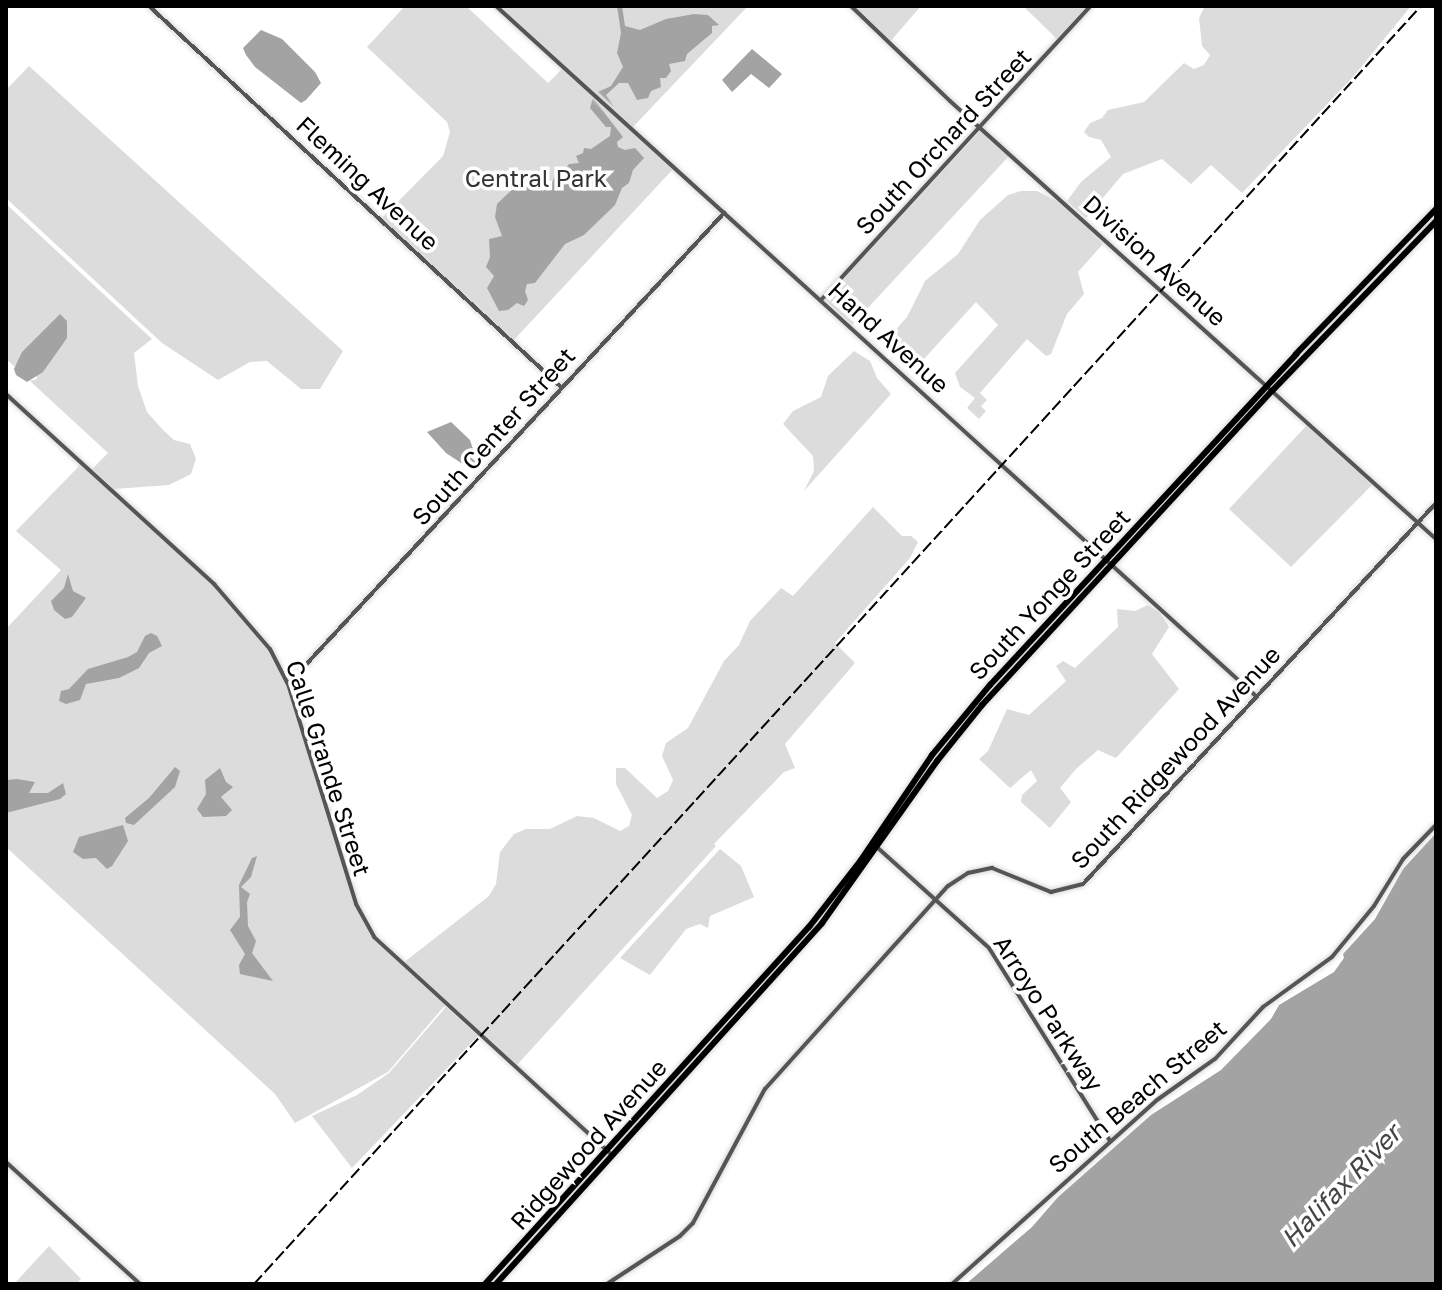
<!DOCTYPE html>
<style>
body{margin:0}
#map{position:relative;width:1442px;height:1290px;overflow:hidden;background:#fff;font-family:"Golos Text",sans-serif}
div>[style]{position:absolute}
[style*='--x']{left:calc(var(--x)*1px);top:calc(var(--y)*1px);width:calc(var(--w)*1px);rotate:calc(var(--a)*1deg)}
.green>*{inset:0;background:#dcdcdc}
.water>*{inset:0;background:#a3a3a3}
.roads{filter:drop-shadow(0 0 2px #dbdbdb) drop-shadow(0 0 2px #dbdbdb)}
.tertiary>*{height:4px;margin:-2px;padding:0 2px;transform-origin:2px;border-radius:2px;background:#555}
.primary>*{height:6px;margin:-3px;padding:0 3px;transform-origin:3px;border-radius:3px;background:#000}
.rail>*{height:2px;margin-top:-1px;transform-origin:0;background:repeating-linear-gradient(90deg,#000 0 12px,transparent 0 16px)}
span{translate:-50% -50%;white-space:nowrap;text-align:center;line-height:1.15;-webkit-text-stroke:7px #fff;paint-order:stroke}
.street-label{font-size:24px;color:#000}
.park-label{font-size:24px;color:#333}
.water-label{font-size:26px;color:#444;font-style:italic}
.frame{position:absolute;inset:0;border:8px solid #000;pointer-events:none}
</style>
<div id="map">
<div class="green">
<i style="clip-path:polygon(405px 6px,466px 6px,548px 83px,564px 67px,496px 6px,748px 6px,632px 128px,675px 167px,512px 342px,380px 220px,443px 156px,450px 132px,447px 122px,367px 47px)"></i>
<i style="clip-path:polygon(851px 6px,921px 6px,889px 43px)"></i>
<i style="clip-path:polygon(1023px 6px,1087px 6px,1057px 39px)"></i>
<i style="clip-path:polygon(1205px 6px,1411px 6px,1353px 77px,1242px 193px,1211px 165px,1191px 184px,1162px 159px,1123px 174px,1086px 218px,1067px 201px,1081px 182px,1111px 157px,1101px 140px,1089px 137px,1084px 132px,1090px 123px,1102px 118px,1108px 110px,1144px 102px,1184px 63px,1194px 69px,1204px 65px,1210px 55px,1202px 46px,1199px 18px)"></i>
<i style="clip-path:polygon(29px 66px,343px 351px,320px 389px,301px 389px,267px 361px,250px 362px,218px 380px,162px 343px,6px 198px,6px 90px)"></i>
<i style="clip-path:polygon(981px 130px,1010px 155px,852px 325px,824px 299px)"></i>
<i style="clip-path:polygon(1021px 191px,1037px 191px,1065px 205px,1103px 244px,1078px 272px,1084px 294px,1067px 314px,1051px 354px,1046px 356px,1027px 339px,980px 393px,987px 400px,981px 406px,986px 411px,979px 419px,967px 408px,975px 398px,960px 387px,955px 373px,998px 325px,976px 302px,923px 360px,891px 335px,907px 317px,925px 281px,958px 254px,980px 220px,1008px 195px)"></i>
<i style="clip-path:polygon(6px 204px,152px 339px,134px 353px,138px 386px,147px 412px,163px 430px,174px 440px,190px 444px,196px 459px,191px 474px,169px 485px,114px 489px,92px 469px,108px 453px,30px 381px,37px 379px,32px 342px,15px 367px,6px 359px)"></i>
<i style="clip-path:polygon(854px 351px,870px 361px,877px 378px,891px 394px,804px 491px,814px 471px,813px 456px,783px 424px,793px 411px,821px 397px,828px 376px)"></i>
<i style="clip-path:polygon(1307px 425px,1373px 484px,1291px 567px,1229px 509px)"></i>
<i style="clip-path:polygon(82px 463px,214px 584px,270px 649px,288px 684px,356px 904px,374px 937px,446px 1004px,388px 1072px,295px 1123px,275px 1094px,6px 847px,6px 629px,61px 570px,16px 531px)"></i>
<i style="clip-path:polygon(873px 507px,902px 536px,911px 536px,918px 542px,910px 558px,835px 643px,855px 663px,785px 744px,795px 768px,784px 772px,714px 844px,716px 846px,517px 1065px,403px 963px,489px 896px,496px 884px,500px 852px,514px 834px,526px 829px,550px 829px,577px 816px,594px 818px,620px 831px,629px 826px,632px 815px,616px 784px,616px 768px,625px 768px,657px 798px,668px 791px,673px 780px,662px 756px,666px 743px,688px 728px,724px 661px,739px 645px,750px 621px,781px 588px,793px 596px)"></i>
<i style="clip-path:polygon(1148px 605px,1160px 613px,1169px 627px,1152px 654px,1179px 689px,1116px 758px,1098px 750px,1076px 769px,1060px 788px,1071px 802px,1050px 828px,1021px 802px,1022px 795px,1037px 781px,1031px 770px,1010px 788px,979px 759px,988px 751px,1007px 709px,1029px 715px,1066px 681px,1056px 666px,1063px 661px,1075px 668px,1118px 627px,1117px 609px,1135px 611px)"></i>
<i style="clip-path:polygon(720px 849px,741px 866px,754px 897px,710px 916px,708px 928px,700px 924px,686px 929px,650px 975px,620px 958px)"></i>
<i style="clip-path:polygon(446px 1007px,478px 1036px,352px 1168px,312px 1116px,357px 1095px,389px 1073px)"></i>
<i style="clip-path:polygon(49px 1246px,81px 1279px,76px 1284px,14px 1284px)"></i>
</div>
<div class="water">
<i style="clip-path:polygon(617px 6px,622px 6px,625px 26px,640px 30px,666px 19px,694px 14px,708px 15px,719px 25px,712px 26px,712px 33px,687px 54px,685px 61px,669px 64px,671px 71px,666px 78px,660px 78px,661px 87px,651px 91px,648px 98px,637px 100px,628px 83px,619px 83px,606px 95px,614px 107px,598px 92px,611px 86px,623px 67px,617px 53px,621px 33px)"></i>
<i style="clip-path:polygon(261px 30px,282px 39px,315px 72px,321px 83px,306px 100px,301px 103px,255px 67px,246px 55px,243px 48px)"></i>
<i style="clip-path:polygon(752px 49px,782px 74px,769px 88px,751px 74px,732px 92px,722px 80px)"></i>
<i style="clip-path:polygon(593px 98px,623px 137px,617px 142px,618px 147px,625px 150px,635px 148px,644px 158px,633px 170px,629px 183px,622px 188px,615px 205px,584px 235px,565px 244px,535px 283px,527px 284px,525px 291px,528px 300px,524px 306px,517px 303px,508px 310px,499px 311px,487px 288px,494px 276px,486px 267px,490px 257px,489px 239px,502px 236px,495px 217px,497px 204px,519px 183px,531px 179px,533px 184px,544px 179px,552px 183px,555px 175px,560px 176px,569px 164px,579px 163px,576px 156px,583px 153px,584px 148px,591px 149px,610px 136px,611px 127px,606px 127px,590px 108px)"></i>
<i style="clip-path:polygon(60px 314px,67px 321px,67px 338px,43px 372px,27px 382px,16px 375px,14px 369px,22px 352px)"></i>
<i style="clip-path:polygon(451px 422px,470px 440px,474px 452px,484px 457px,473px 471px,446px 453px,427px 432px)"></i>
<i style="clip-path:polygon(68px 574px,73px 591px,86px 598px,72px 617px,65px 619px,54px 610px,51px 601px,64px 588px)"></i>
<i style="clip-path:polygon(151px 633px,157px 636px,162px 646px,149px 653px,139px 668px,119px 678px,86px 684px,80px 700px,66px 704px,59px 701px,61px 691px,69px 689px,88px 669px,128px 657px,137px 652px,145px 636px)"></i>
<i style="clip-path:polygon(175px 767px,180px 771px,175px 787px,134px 825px,126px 823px,125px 818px,149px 798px)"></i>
<i style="clip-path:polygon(220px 768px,226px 782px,233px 787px,221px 797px,232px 810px,226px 816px,203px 817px,197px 809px,206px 794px,205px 780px)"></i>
<i style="clip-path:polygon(17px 779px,35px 782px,29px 793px,48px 793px,63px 783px,66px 794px,60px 799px,6px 813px,6px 780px)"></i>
<i style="clip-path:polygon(123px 825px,128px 841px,112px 866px,107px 869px,96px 858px,83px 859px,73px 852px,79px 837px)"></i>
<i style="clip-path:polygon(1436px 833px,1436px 1284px,966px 1284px,1032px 1227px,1058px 1197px,1151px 1115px,1221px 1070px,1271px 1019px,1279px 1005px,1334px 972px,1344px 958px,1343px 954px,1375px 919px,1403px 869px)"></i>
<i style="clip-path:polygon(257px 856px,251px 877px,241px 887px,250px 894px,247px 902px,248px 926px,256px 941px,252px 953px,273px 981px,240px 974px,239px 965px,245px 954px,230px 930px,240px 917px,239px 885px,252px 858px)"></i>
</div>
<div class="roads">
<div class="tertiary">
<i style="--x:149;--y:6;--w:561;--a:42.76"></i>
<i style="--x:496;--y:6;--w:1026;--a:42.24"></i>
<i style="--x:851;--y:6;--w:137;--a:43.8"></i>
<i style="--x:950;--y:101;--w:654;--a:42.03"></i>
<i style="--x:821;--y:300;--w:398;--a:-47.5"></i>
<i style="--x:6;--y:394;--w:282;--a:42.4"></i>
<i style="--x:214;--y:584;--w:86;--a:49.3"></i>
<i style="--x:270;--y:649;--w:39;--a:63"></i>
<i style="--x:288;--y:684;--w:230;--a:72.8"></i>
<i style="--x:356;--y:904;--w:38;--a:61"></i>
<i style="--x:374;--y:937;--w:323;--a:42.5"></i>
<i style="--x:288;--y:684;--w:642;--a:-47.21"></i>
<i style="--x:878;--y:848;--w:149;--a:42"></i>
<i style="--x:989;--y:948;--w:228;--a:57.9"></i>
<i style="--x:6;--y:1162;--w:181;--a:42.3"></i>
<i style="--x:607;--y:1284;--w:87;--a:-33.3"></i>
<i style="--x:680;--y:1236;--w:18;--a:-45"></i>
<i style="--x:693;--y:1223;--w:152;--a:-61.8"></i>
<i style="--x:765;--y:1089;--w:273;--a:-48"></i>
<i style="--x:948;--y:886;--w:24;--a:-33"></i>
<i style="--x:968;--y:873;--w:25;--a:-12"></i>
<i style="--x:992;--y:868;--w:64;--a:22.1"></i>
<i style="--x:1051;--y:892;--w:33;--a:-14"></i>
<i style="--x:1083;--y:884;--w:519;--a:-47.18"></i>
<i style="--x:952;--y:1284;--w:275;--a:-41.9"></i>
<i style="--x:1157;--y:1100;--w:71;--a:-35.3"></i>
<i style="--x:1215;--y:1059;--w:71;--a:-47.3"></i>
<i style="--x:1263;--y:1007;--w:85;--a:-35.9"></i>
<i style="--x:1332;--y:957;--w:66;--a:-50.5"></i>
<i style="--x:1374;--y:906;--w:55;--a:-58.3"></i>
<i style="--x:1403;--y:859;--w:47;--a:-45.9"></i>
</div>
<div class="primary">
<i style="--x:485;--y:1284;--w:482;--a:-47.8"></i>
<i style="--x:809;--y:927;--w:85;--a:-52.2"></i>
<i style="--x:861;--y:860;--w:127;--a:-55.9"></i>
<i style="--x:932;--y:755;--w:91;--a:-50.4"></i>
<i style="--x:990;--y:685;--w:451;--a:-47.2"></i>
<i style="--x:1296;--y:354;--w:202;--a:-46"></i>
<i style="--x:496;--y:1284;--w:486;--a:-47.9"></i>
<i style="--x:822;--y:923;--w:199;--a:-54.6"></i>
<i style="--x:937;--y:761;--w:72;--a:-51.2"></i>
<i style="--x:982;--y:705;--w:427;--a:-47.3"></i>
<i style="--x:1272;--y:391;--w:236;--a:-46"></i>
</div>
</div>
<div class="rail">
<i style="--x:254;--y:1284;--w:1731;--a:-47.6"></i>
</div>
<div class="street-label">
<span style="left:943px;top:141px;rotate:-47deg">South Orchard Street</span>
<span style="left:368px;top:183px;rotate:43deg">Fleming Avenue</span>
<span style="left:1155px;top:260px;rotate:42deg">Division Avenue</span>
<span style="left:889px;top:337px;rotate:42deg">Hand Avenue</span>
<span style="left:493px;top:436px;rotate:-48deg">South Center Street</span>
<span style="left:1049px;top:594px;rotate:-47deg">South Yonge Street</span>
<span style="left:1175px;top:757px;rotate:-47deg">South Ridgewood Avenue</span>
<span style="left:329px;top:768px;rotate:72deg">Calle Grande Street</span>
<span style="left:1049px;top:1013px;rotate:57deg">Arroyo Parkway</span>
<span style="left:1137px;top:1096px;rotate:-40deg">South Beach Street</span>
<span style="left:588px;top:1144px;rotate:-48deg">Ridgewood Avenue</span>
</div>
<div class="park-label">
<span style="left:536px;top:178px">Central Park</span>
</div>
<div class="water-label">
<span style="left:1341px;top:1186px;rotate:-46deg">Halifax River</span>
</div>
<div class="frame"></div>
</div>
